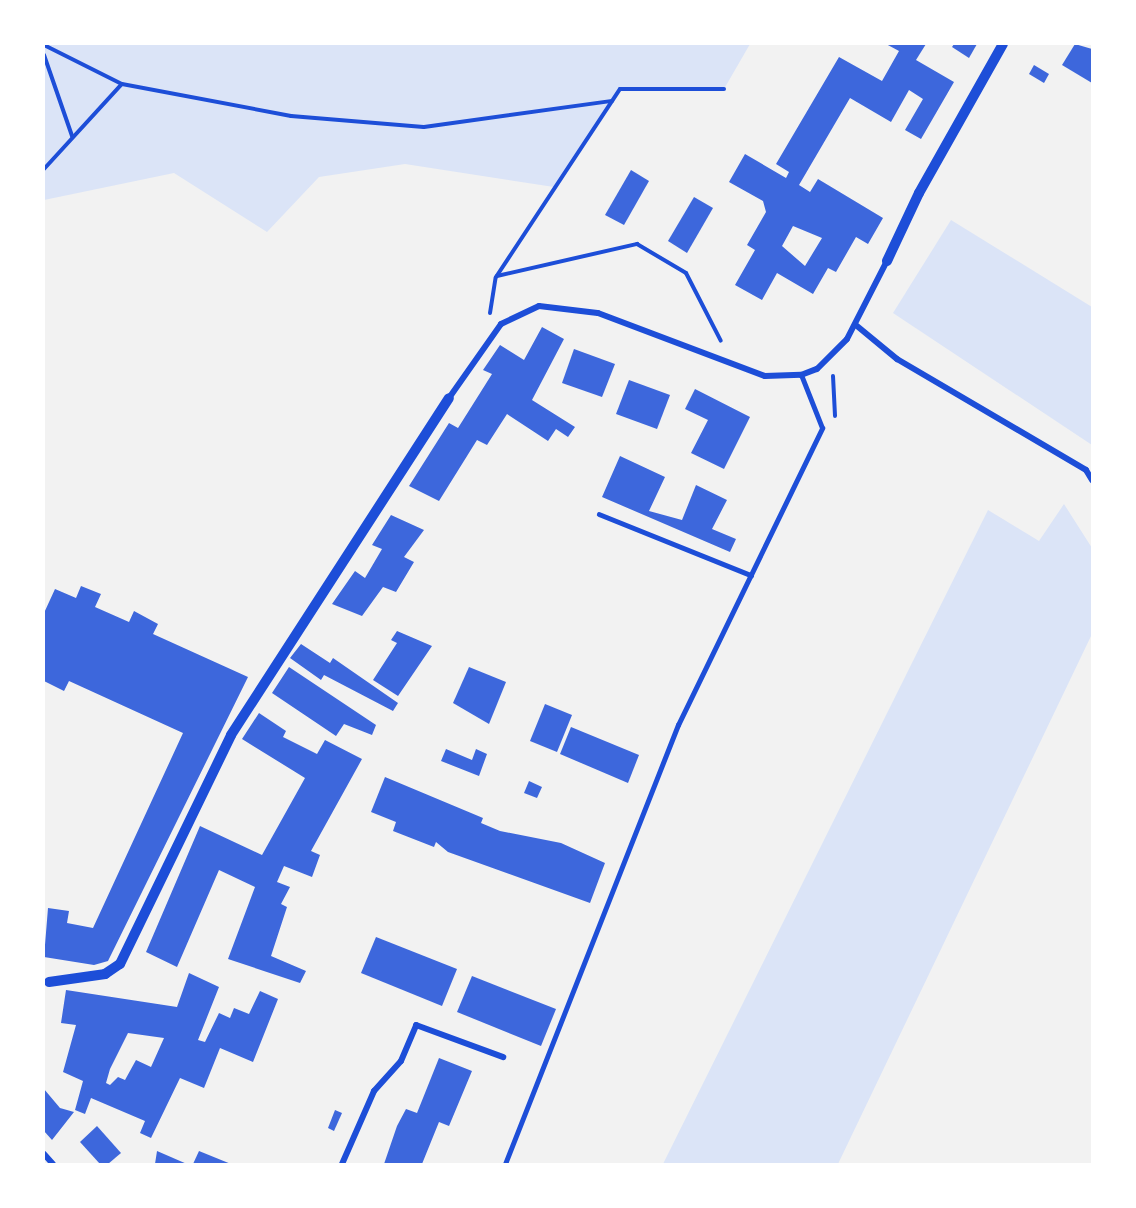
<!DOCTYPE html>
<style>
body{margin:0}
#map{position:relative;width:1136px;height:1208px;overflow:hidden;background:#f2f2f2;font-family:"PT Serif",serif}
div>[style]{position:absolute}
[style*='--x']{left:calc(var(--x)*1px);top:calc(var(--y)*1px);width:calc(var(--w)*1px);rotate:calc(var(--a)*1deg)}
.green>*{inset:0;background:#dbe4f7}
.building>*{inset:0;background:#3d67dc}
.path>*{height:4px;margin:-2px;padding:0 2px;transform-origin:2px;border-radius:2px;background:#1d4ed8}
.service>*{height:4.5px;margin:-2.25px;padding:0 2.25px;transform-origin:2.25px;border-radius:2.25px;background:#1d4ed8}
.minor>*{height:6px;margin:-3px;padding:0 3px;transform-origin:3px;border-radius:3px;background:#1d4ed8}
.tertiary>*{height:10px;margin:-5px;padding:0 5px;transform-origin:5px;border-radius:5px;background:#1d4ed8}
span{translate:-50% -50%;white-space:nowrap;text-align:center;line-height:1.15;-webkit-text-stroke:4.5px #fff;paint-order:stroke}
.frame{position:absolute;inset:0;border:45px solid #fff;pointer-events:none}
</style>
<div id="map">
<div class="green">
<i style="clip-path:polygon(44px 44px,750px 44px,724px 89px,620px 89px,554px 187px,405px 164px,319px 177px,267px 232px,174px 173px,44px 200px)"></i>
<i style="clip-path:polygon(951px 220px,1092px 307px,1092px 445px,893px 313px)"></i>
<i style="clip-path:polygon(1064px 504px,1092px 548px,1092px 634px,838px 1164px,663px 1164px,988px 510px,1039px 541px)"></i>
</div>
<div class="building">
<i style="clip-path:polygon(evenodd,886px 44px,926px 44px,916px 60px,954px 82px,921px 139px,905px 130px,923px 99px,909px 90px,891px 122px,850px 98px,799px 185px,810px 192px,818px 179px,883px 218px,868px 244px,856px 237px,836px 272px,828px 268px,813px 294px,777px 273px,762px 300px,735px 285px,755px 250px,747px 245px,766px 212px,763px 201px,729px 182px,745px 154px,786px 178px,789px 172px,776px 164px,839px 57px,882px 81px,899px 51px,886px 44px,793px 226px,822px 238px,805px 266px,782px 246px,793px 226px)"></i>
<i style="clip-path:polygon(954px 44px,977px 44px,969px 58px,952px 47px)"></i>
<i style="clip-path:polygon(1075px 44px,1092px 49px,1092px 83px,1062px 65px)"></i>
<i style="clip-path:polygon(1034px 65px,1049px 74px,1044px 83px,1029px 74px)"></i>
<i style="clip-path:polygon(631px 170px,649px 181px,624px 225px,605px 215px)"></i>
<i style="clip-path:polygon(694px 197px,713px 208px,687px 253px,668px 241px)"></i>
<i style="clip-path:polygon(542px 327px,564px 339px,532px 400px,575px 427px,568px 437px,556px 429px,548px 441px,507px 414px,487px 445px,477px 440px,439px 501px,409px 486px,449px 423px,458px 428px,492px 374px,483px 370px,500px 345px,524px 360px)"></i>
<i style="clip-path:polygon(574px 349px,615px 364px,602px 397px,562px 383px)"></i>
<i style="clip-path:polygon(629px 380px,670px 395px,657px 429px,616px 414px)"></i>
<i style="clip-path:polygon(695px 389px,750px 417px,724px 469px,691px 453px,708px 420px,685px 409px)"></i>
<i style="clip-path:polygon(620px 456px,665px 477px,649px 511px,682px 520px,696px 485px,727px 500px,712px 529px,736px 539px,730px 552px,602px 497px)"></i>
<i style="clip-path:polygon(391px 515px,424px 530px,404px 557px,414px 562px,396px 592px,383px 587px,362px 616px,332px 604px,355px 571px,365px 578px,382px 549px,372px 545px)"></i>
<i style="clip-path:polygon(81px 586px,101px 594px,95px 607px,129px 622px,134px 611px,158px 624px,153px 634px,248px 677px,108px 961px,94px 965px,44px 957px,48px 908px,69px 911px,67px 923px,93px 928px,183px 733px,69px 681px,64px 691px,44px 681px,44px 613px,55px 589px,76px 598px)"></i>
<i style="clip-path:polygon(397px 631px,432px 646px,398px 696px,373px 680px,397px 643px,391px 640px)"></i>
<i style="clip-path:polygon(301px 644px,330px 663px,333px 658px,398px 703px,393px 711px,324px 675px,321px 680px,290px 658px)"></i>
<i style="clip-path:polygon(289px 667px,376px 725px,372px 735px,344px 724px,336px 736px,272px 693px)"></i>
<i style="clip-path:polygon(469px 667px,506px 682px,489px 724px,453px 703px)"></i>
<i style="clip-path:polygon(545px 704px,572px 715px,557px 752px,530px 741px)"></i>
<i style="clip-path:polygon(259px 713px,286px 731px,283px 737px,317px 754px,325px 740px,362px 759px,311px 851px,320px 855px,312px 877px,284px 866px,277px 882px,290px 887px,281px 904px,287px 907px,271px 956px,306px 971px,300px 983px,228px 959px,255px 887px,219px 870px,177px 967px,146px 952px,200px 826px,262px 855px,305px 778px,242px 739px)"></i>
<i style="clip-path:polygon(571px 727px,639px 755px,628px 783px,560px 754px)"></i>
<i style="clip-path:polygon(446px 749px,472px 760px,476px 749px,487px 754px,479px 776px,441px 761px)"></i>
<i style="clip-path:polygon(385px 777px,483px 818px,481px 823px,500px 831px,561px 843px,605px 863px,590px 903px,448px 852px,436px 842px,434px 847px,393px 831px,396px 822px,371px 812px)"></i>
<i style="clip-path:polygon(529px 781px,542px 787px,537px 798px,524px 793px)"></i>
<i style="clip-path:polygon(376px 937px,457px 969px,442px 1006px,361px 973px)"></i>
<i style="clip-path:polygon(evenodd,189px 973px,219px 987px,198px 1040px,205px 1042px,219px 1013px,230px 1018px,234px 1008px,249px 1014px,260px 991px,278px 999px,253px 1062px,220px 1048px,204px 1088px,180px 1078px,151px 1138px,140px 1133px,145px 1121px,91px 1098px,85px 1114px,75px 1110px,83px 1081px,63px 1072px,76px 1025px,61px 1023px,66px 990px,177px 1007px,189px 973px,128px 1033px,164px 1038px,151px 1067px,136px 1060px,125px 1080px,118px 1077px,110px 1085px,106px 1083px,110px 1069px,128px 1033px)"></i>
<i style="clip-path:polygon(472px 976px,556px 1009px,541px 1046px,457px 1012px)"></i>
<i style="clip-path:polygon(439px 1058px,472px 1071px,449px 1126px,439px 1122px,422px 1164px,384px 1164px,397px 1126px,406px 1109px,417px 1113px)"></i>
<i style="clip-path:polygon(44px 1089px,60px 1108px,74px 1112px,52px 1140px,44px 1131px)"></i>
<i style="clip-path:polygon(335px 1110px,342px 1113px,334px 1131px,328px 1128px)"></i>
<i style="clip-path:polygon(97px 1126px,121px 1153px,108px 1164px,100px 1164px,80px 1142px)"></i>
<i style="clip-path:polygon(157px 1151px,187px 1164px,155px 1164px)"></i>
<i style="clip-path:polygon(199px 1151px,231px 1164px,193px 1164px)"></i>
</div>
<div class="path">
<i style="--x:44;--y:45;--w:87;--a:26.6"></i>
<i style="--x:122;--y:84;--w:172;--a:10.7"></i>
<i style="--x:291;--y:116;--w:133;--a:4.7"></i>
<i style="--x:424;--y:127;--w:190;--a:-7.9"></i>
<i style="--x:44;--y:55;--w:86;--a:70.9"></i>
<i style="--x:44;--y:169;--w:115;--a:-47.5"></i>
<i style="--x:497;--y:276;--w:144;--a:-12.9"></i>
<i style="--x:637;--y:244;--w:57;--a:30.6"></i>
<i style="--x:686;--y:273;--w:76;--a:62.8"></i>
<i style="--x:490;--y:313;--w:36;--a:-81"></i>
<i style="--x:496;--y:277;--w:225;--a:-56.6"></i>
<i style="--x:620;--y:89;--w:104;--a:0"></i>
<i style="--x:833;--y:376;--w:40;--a:87.1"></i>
</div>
<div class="service">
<i style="--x:599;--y:514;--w:164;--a:21.9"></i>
<i style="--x:505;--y:1164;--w:472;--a:-68.5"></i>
<i style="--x:678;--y:725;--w:330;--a:-64.1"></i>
<i style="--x:822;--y:428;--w:57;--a:-111.6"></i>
</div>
<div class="minor">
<i style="--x:857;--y:326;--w:52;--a:39.5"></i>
<i style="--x:897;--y:359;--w:219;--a:30.4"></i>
<i style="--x:1086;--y:470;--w:12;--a:59"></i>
<i style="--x:449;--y:398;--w:90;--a:-54.9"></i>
<i style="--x:501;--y:324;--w:42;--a:-25.3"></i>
<i style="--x:539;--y:306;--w:59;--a:6.8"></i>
<i style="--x:598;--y:313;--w:178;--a:20.7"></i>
<i style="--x:765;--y:376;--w:36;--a:-2"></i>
<i style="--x:801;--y:375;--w:17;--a:-21"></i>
<i style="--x:817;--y:369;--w:42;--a:-45"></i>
<i style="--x:847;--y:339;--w:88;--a:-62.9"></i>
<i style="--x:44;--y:1154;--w:13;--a:48"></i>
<i style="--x:342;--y:1164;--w:80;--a:-66.3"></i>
<i style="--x:374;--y:1091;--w:40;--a:-48"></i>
<i style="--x:401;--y:1061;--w:39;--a:-67"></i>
<i style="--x:416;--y:1025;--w:93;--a:20.2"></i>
</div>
<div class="tertiary">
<i style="--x:887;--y:261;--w:75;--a:-64.8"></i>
<i style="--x:919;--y:193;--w:171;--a:-60.6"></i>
<i style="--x:49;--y:982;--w:57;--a:-8.1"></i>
<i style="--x:105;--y:974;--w:18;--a:-34"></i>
<i style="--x:120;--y:964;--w:254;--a:-64.1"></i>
<i style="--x:231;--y:735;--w:401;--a:-57.1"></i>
</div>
<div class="frame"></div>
</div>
